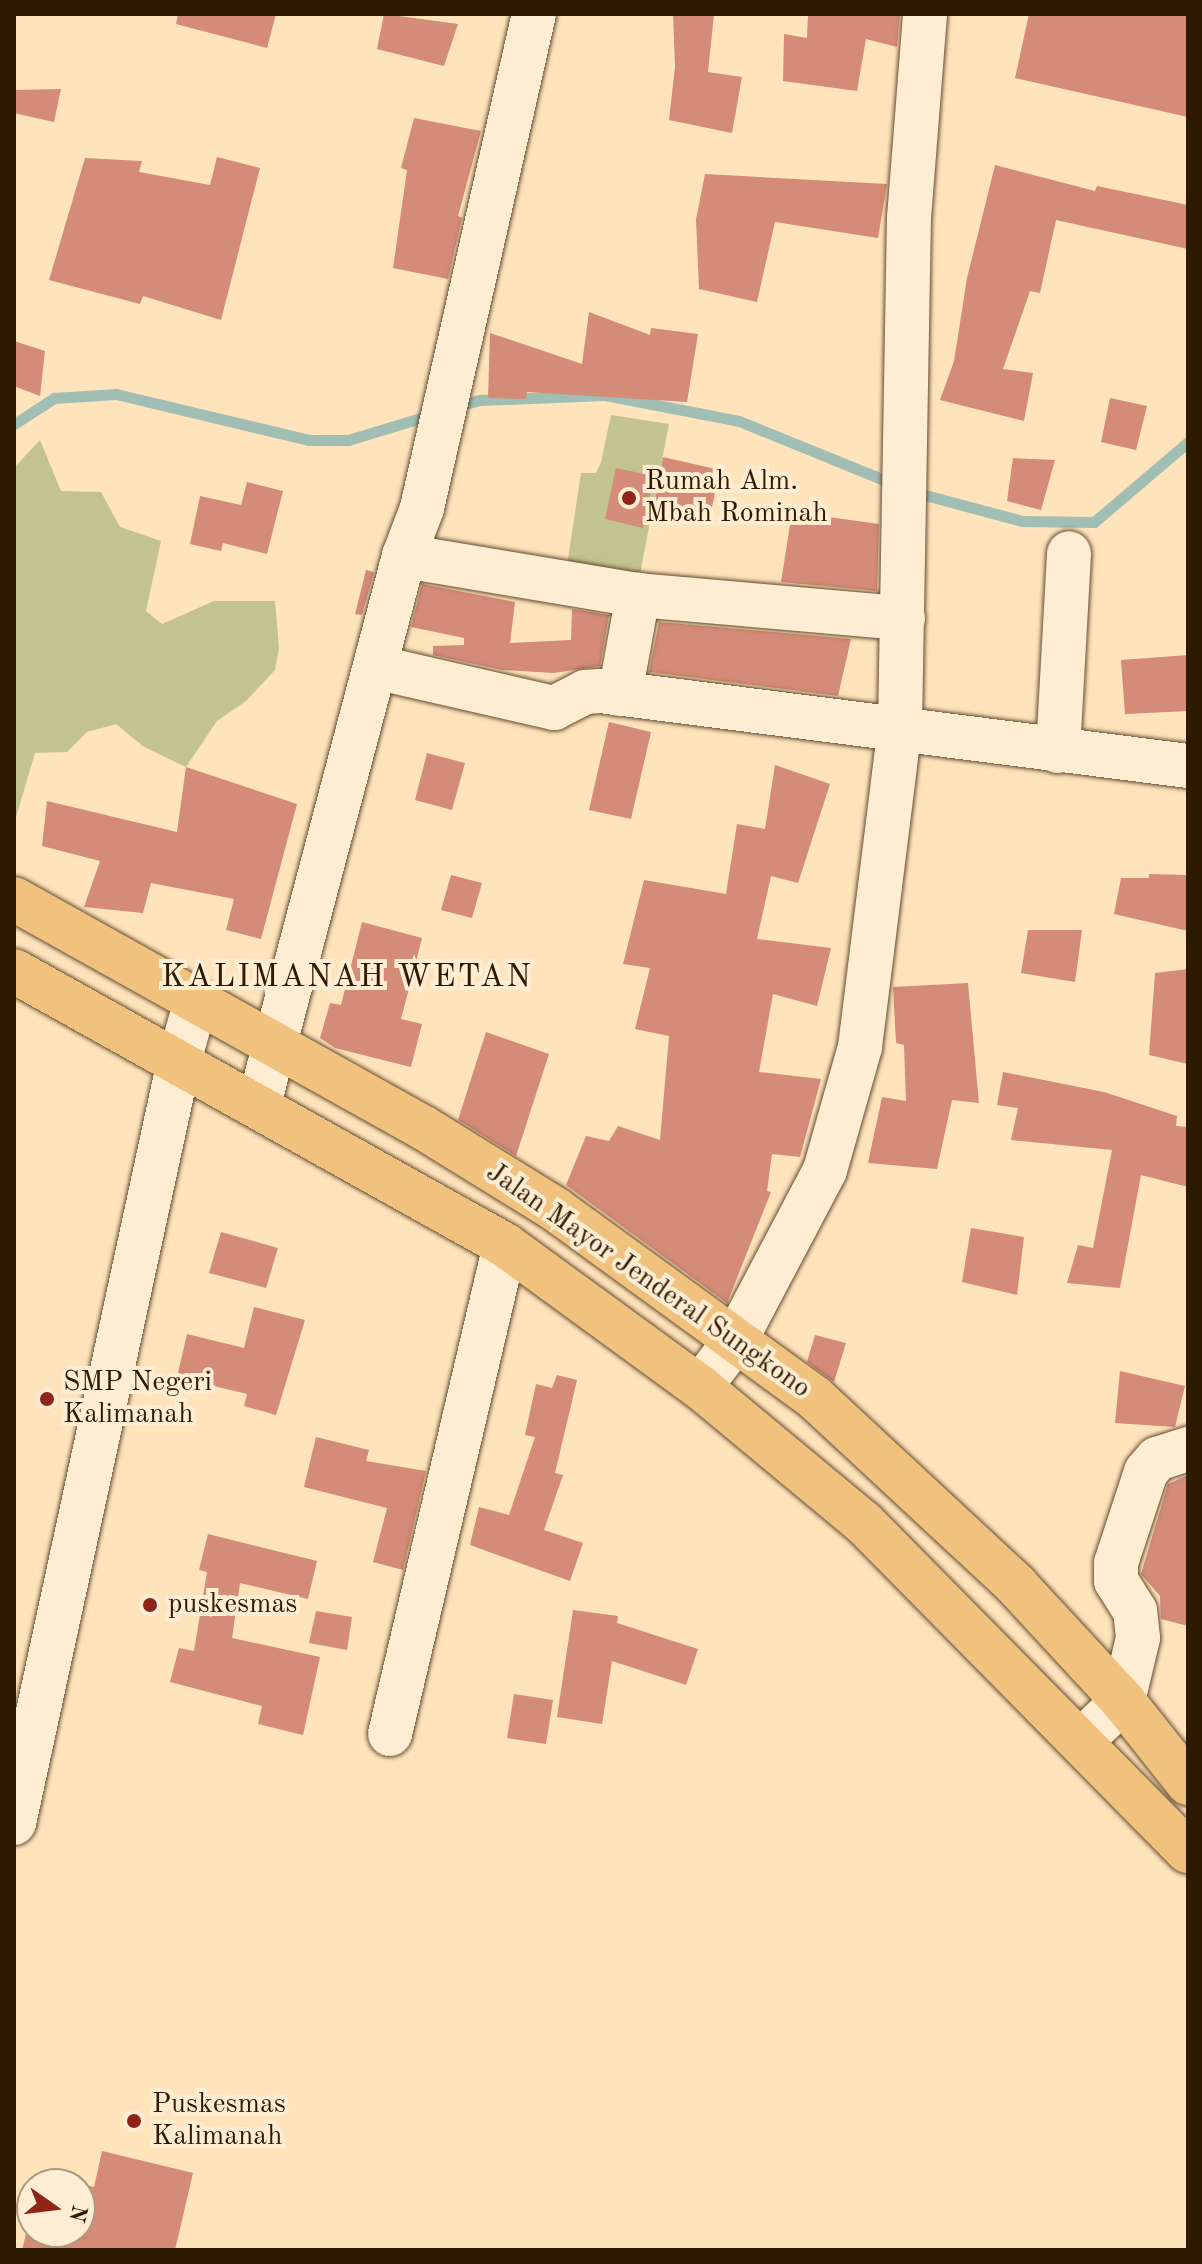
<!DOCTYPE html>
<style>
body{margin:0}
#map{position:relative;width:1202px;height:2264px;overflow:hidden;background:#ffe3bb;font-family:"Old Standard TT",serif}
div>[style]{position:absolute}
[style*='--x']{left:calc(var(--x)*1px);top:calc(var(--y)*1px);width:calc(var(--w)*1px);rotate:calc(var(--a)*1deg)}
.green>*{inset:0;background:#c2c38e}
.stream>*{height:11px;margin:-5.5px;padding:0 5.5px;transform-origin:5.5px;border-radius:5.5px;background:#a0beb3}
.building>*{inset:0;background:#d48b77}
.roads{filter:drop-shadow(0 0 2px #624c30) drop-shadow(0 0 2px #624c30)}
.minor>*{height:44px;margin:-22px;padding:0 22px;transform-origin:22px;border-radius:22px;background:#ffedd3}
.major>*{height:44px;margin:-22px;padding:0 22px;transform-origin:22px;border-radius:22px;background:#f0c27e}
.dots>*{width:22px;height:22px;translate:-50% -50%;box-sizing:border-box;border:4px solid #ffedd3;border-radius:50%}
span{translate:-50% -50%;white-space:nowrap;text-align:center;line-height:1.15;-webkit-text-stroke:8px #ffedd3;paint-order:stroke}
.poi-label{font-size:28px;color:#2d1a01}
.left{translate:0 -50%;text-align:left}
.street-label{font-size:28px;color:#2d1a01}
.quarter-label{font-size:32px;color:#2d1a01;letter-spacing:2px}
.frame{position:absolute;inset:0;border:16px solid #2d1a01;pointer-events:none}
.north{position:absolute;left:16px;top:2168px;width:80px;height:80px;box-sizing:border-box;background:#ffedd3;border:2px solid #ab997f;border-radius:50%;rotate:104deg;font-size:22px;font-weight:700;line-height:32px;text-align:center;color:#2d1a01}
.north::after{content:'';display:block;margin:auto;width:28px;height:36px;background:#8f2418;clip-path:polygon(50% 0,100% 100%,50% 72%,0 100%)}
</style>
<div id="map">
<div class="green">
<i style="clip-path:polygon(611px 415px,669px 424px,638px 584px,566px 572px,581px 473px,596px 473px,601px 462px)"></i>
<i style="clip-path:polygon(40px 440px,61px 491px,101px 492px,120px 527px,161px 541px,146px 611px,162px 624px,214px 601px,275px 601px,279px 648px,275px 670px,246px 701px,217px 721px,186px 767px,144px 747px,116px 724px,87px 732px,67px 752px,35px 753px,14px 824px,14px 468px)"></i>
</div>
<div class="stream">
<i style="--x:455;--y:407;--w:26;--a:-16"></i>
<i style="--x:480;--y:400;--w:125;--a:-2.3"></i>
<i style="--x:605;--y:395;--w:136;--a:11"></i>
<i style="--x:739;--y:421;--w:167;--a:22.1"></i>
<i style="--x:14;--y:424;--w:48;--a:-33"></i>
<i style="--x:54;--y:398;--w:62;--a:-3.7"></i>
<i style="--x:116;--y:394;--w:198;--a:13.4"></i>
<i style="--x:309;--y:440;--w:39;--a:0"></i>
<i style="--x:348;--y:440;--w:87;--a:-16.8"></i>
<i style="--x:914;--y:492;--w:112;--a:15"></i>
<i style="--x:1022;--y:521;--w:72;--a:0.8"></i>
<i style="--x:1094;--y:522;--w:123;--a:-40.4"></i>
</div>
<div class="building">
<i style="clip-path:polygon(178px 14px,276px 14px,267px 48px,176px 24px)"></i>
<i style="clip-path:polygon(384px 14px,458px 24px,444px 66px,377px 49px)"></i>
<i style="clip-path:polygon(673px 14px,714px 14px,708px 72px,742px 77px,732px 133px,669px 120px,675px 67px)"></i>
<i style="clip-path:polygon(808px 14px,900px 14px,897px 47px,866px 39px,857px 91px,783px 81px,784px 34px,807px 38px)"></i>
<i style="clip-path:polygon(1029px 14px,1188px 14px,1188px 117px,1015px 78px)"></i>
<i style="clip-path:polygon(61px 89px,54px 122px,14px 113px,14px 90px)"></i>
<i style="clip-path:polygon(414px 118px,481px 131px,458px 216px,462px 218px,448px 279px,393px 268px,407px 170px,401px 168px)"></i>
<i style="clip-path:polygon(217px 157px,260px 168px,221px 320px,143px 296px,140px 304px,49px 280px,85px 158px,142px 161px,139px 172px,210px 185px)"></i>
<i style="clip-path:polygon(995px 165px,1095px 191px,1097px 186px,1188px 205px,1188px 249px,1056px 220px,1040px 293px,1030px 291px,1003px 369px,1033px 373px,1024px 421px,940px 400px,954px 361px,967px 278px)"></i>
<i style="clip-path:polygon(705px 174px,887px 184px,878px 238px,775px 222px,757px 302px,699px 289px,696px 219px)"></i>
<i style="clip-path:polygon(589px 312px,650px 335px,651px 328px,698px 334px,687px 402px,527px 392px,526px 399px,488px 398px,490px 333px,582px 364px)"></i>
<i style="clip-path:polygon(14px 341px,45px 351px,40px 396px,14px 386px)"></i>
<i style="clip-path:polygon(1110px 398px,1147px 406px,1136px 450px,1101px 442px)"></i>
<i style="clip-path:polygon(663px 457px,720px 470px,710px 516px,654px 503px)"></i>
<i style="clip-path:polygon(1013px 458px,1055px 460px,1041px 510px,1007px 501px)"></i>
<i style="clip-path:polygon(616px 468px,654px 476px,643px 528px,605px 519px)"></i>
<i style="clip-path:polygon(247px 482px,283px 491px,267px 554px,223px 543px,221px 551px,190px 544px,200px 496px,241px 505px)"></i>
<i style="clip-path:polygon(792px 512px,879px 524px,877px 591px,781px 582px)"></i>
<i style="clip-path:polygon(366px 570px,374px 572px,362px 615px,355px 614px)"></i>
<i style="clip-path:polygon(422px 584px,515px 602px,510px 643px,571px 640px,572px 609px,609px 615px,600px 666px,554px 673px,502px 670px,433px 655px,433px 646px,464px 645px,464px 638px,411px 627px)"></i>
<i style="clip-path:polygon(659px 622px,851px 639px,838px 696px,649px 672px)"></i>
<i style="clip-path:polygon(1188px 655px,1188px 711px,1125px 714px,1121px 660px)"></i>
<i style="clip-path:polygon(609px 722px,651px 732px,631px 819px,589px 810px)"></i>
<i style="clip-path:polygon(427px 753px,465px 763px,452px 810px,415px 800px)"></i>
<i style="clip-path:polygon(775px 765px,830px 784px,798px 883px,771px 876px,757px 939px,831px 948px,817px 1006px,773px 994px,759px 1072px,821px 1079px,800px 1157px,772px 1154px,767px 1191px,771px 1192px,727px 1303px,566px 1185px,586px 1136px,609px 1141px,618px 1126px,660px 1140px,669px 1036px,635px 1029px,650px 968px,623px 964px,644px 880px,726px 894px,737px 824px,765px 829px)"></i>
<i style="clip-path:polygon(186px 767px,297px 804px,261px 939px,226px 930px,234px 899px,151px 883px,143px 913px,84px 907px,100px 861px,42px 846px,47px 801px,177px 832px)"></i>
<i style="clip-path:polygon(1149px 874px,1188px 875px,1188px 931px,1114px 914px,1121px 878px,1149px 878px)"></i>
<i style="clip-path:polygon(451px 875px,482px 883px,472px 918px,441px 910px)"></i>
<i style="clip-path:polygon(362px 922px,422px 938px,401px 1019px,422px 1024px,411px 1067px,335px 1048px,320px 1038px,330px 1003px,341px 1005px)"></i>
<i style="clip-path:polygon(1028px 930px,1082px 930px,1075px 982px,1021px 973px)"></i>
<i style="clip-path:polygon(1188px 969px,1188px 1064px,1149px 1055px,1155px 973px)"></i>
<i style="clip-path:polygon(968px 983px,979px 1103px,952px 1100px,937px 1169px,868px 1163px,882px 1097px,906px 1101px,904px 1045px,896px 1043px,893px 987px)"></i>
<i style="clip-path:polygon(486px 1032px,549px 1054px,516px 1156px,458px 1120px)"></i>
<i style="clip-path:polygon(1003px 1072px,1104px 1092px,1177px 1116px,1176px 1126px,1188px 1127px,1188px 1187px,1141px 1175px,1120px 1288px,1067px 1283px,1078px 1245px,1093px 1248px,1112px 1150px,1011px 1140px,1018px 1108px,997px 1105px)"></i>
<i style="clip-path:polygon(971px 1228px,1024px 1237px,1017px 1295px,962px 1282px)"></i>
<i style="clip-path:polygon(221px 1232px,278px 1248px,266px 1288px,209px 1273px)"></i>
<i style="clip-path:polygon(254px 1307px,305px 1320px,276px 1415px,244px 1406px,247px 1394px,177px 1377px,187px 1334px,244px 1348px)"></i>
<i style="clip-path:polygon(815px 1335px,846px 1343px,834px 1382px,807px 1362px)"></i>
<i style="clip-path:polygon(1120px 1371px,1185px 1386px,1175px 1427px,1115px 1423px)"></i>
<i style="clip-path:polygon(557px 1375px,577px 1380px,555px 1473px,563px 1475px,544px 1530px,583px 1543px,570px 1581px,470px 1545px,479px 1507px,509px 1515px,535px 1437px,525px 1435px,536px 1384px,552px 1388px)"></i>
<i style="clip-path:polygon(316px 1437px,369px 1450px,366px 1461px,426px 1471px,403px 1570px,373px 1562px,387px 1508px,304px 1487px)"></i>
<i style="clip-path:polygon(1188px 1475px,1188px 1626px,1161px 1619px,1160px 1596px,1141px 1574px,1168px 1484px)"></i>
<i style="clip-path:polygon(208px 1534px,317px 1561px,308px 1599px,240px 1583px,232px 1638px,320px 1657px,303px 1735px,258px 1724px,262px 1706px,170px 1682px,179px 1648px,194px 1651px,207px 1572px,199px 1570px)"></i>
<i style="clip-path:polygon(573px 1610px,618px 1616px,617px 1623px,698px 1649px,686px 1685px,612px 1661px,602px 1724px,557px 1717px)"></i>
<i style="clip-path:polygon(316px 1611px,352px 1617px,347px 1650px,309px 1643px)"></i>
<i style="clip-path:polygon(514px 1694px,553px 1700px,546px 1744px,507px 1738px)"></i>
<i style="clip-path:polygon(102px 2151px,193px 2173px,175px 2250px,22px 2250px,32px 2210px,32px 2232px,80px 2232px,80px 2184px,39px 2184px,41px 2174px,94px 2187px)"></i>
</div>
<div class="roads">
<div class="minor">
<i style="--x:404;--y:556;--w:237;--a:9.5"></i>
<i style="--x:638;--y:595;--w:266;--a:5"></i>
<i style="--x:375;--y:667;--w:184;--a:12.9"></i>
<i style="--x:554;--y:708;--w:35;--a:-27"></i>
<i style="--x:585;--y:692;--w:15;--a:-4"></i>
<i style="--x:600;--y:691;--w:593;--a:7.27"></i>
<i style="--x:620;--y:694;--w:101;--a:-79.7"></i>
<i style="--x:1058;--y:751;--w:198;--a:-86.8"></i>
<i style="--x:259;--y:1104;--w:567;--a:-75.18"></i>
<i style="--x:404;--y:556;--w:51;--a:-69.4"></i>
<i style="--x:422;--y:508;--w:507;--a:-77.23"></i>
<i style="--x:700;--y:1387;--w:58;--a:-52.7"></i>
<i style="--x:735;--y:1341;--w:193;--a:-62.2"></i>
<i style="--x:825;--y:1170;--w:128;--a:-74.1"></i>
<i style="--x:860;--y:1047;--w:323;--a:-82.9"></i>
<i style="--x:900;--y:726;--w:508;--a:-88.99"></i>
<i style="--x:909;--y:218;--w:205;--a:-85.5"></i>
<i style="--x:390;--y:1734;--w:502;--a:-76.77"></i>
<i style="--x:1082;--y:1740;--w:57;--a:-43.6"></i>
<i style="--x:1123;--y:1701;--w:65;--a:-76.6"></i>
<i style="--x:1138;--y:1638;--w:27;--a:-96"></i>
<i style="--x:1135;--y:1611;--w:36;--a:-122"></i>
<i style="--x:1116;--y:1581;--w:18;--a:-90"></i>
<i style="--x:1116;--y:1563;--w:96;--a:-71.8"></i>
<i style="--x:1146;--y:1472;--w:17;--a:-50"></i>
<i style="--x:1157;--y:1459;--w:33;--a:-18"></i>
<i style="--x:14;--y:1823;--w:780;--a:-77.78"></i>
<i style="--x:179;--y:1061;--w:62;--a:-74.2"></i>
</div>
<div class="major">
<i style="--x:14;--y:899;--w:470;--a:29.2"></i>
<i style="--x:424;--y:1128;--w:154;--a:31.7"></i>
<i style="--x:555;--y:1209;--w:321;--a:36"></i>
<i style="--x:815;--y:1398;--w:275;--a:42.9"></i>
<i style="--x:1016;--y:1585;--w:158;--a:47.3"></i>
<i style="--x:1123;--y:1701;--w:105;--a:51.6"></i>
<i style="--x:14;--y:971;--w:562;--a:29.16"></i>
<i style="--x:505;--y:1245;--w:241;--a:36.1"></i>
<i style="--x:700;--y:1387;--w:213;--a:39.7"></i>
<i style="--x:864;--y:1523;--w:461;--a:45.4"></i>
</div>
</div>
<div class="dots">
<i style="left:629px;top:498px;background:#8f2418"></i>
<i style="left:47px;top:1399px;background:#8f2418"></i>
<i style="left:150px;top:1605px;background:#8f2418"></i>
<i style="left:134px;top:2121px;background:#8f2418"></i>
</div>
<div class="poi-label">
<span class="left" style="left:645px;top:498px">Rumah Alm.<br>Mbah Rominah</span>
<span class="left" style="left:63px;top:1399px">SMP Negeri<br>Kalimanah</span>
<span class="left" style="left:168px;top:1605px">puskesmas</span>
<span class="left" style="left:152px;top:2121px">Puskesmas<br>Kalimanah</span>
</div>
<div class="street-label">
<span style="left:648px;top:1281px;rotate:35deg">Jalan Mayor Jenderal Sungkono</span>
</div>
<div class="quarter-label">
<span style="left:347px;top:978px">KALIMANAH WETAN</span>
</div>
<div class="frame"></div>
<div class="north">N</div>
</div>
